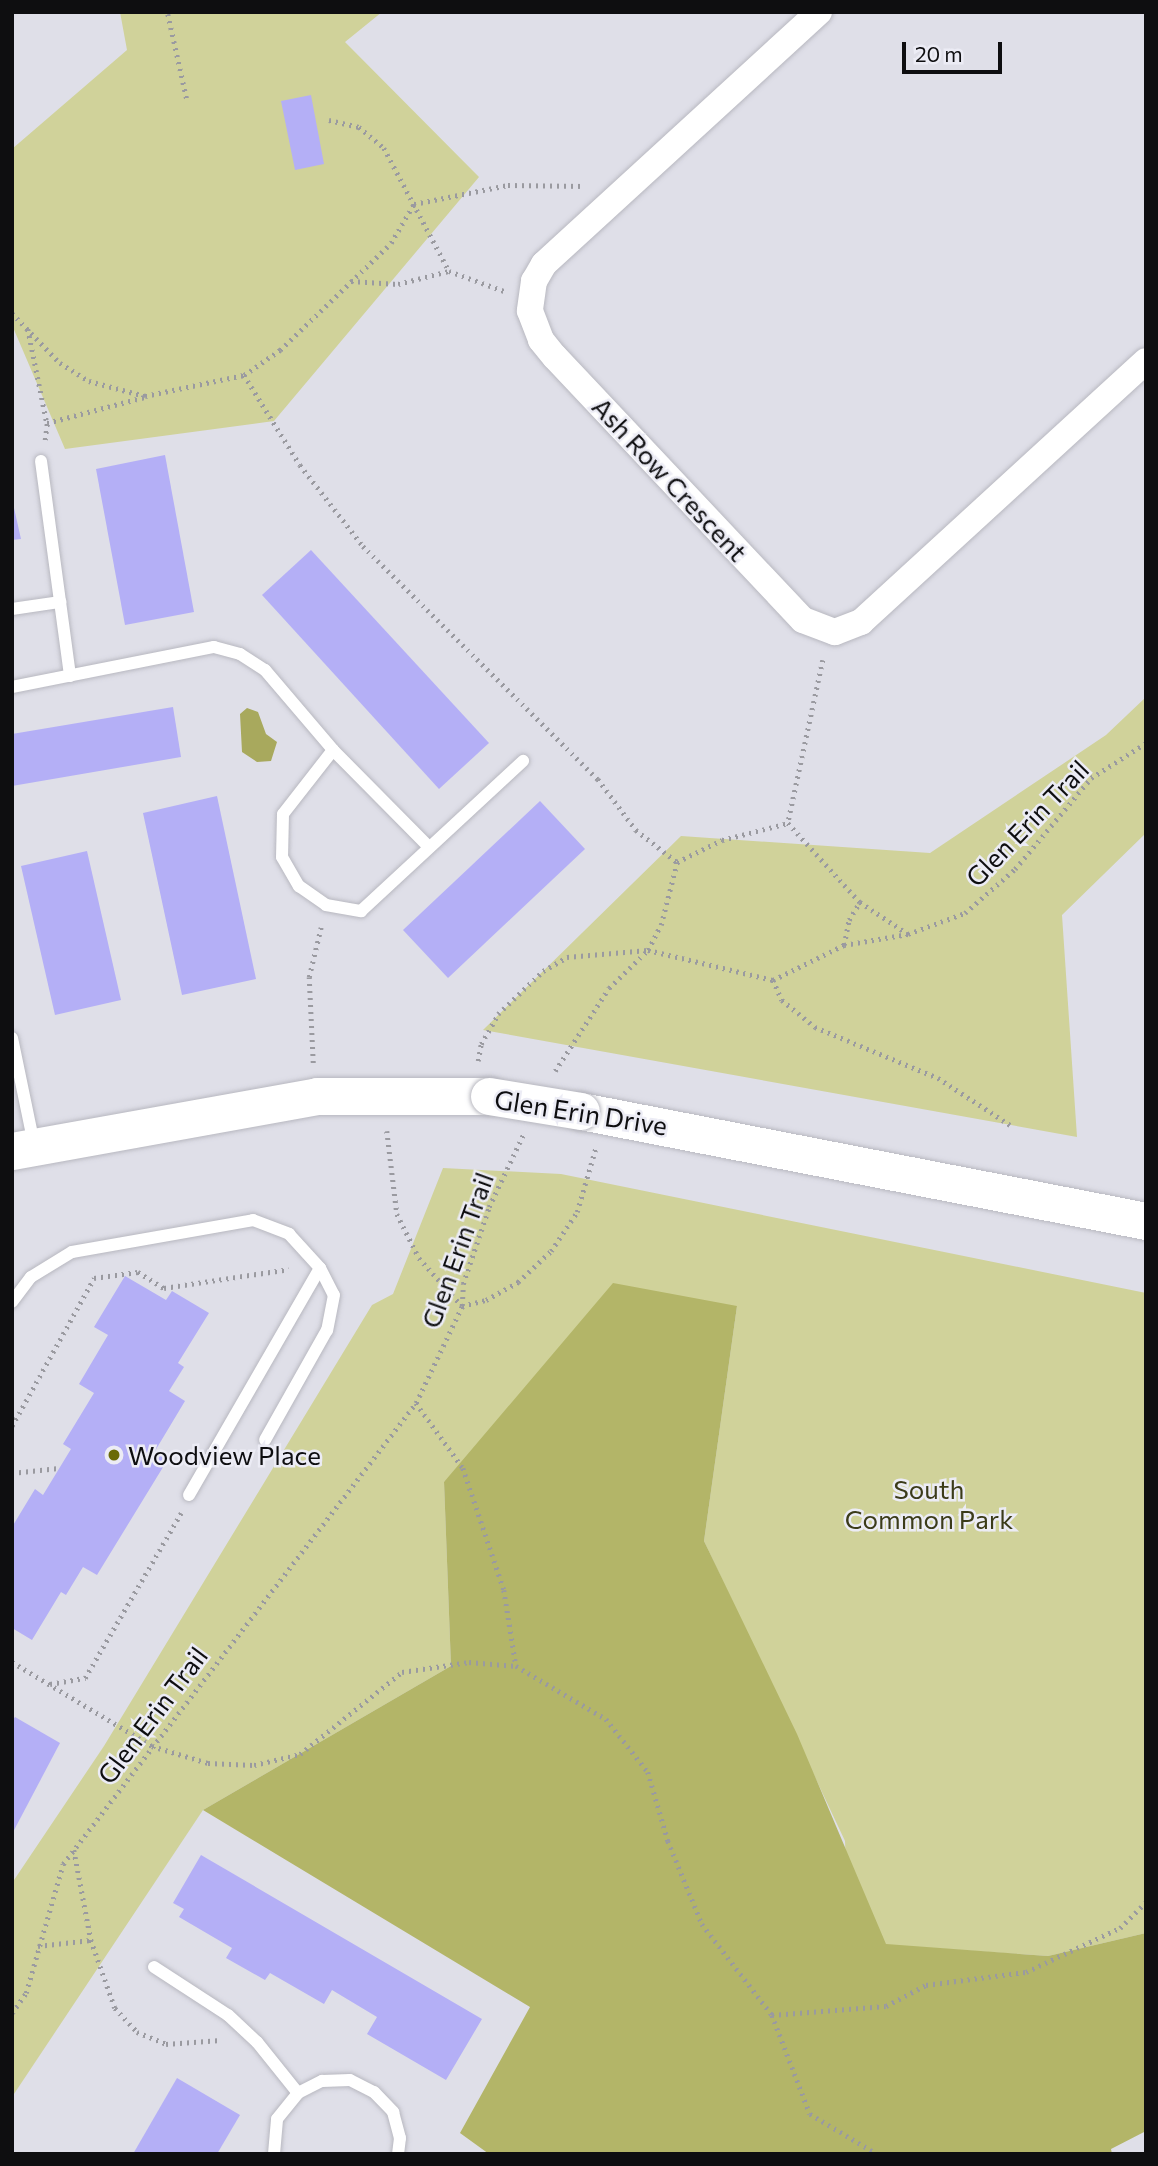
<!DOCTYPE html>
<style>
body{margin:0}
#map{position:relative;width:1158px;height:2166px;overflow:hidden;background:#dfdfe8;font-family:Commissioner,sans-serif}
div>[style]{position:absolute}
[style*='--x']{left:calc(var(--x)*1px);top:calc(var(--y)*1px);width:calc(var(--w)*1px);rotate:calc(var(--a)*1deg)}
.green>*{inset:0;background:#d0d29a}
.forest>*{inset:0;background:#b3b568}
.water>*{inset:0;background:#a8a95d}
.building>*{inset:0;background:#b4aff6}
.path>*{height:4.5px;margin-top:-2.25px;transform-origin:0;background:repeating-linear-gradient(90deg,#9a9aa0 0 2px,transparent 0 7px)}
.roads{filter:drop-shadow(0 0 2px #b8b8c0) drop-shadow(0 0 2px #b8b8c0)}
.lane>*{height:12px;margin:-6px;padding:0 6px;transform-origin:6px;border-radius:6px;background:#fff}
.street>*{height:26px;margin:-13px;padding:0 13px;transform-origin:13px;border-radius:13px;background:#fff}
.secondary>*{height:37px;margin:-18.5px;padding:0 18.5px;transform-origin:18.5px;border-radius:18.5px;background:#fff}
.bridges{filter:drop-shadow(0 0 2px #b8b8c0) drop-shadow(0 0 2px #b8b8c0)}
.secondary-bridge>*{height:37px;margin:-18.5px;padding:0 18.5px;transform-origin:18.5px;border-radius:18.5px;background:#fff}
.dots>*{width:19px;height:19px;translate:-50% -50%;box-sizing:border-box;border:4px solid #ececf5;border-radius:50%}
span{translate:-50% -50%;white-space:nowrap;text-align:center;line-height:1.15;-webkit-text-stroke:5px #ececf5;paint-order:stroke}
.street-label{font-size:26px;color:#0e0e10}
.poi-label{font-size:26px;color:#0e0e10}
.left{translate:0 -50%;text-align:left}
.park-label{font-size:26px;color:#3b3b19}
.frame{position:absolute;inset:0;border:14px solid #0e0e10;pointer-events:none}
.scale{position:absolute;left:902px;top:42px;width:100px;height:32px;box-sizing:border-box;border:4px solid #0e0e10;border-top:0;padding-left:9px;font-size:21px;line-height:24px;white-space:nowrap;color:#0e0e10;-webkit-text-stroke:5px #ececf5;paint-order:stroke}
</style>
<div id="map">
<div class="green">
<i style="clip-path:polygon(120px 12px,382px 12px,345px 42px,479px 177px,274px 421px,65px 449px,12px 325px,12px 149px,127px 50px)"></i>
<i style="clip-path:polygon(1146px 697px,1146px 833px,1062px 915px,1077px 1137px,483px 1030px,681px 836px,930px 853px,1106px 735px)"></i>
<i style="clip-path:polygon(443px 1168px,561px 1174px,1146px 1293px,1146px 1933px,1048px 1956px,886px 1945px,849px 1934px,845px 1841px,704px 1541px,737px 1306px,444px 1482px,451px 1666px,203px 1810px,12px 2097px,12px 1883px,104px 1746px,372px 1305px,393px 1294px)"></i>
</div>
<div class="forest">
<i style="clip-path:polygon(613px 1283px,737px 1306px,704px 1541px,797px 1734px,886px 1944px,1048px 1956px,1146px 1933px,1146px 2131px,1111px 2149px,1112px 2154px,489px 2154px,460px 2133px,530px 2007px,203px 1810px,451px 1666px,444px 1482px)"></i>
</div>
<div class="water">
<i style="clip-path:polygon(247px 708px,258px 712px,266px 734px,277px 742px,271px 761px,257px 762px,242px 752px,240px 714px)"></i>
</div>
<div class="building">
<i style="clip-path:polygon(311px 95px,324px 164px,295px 170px,281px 101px)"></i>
<i style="clip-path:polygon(165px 455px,194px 612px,125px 625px,96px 469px)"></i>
<i style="clip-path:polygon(12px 499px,21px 539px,12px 540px)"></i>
<i style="clip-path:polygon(311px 550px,489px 743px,439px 789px,262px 595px)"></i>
<i style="clip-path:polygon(173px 707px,181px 757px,12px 786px,12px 734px)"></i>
<i style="clip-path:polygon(217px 796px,256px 979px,182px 995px,143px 813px)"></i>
<i style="clip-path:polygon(540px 801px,585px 849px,448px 978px,403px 930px)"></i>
<i style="clip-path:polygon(87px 851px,121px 1000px,55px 1015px,21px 866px)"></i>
<i style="clip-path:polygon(125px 1276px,166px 1300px,172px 1291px,209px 1313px,178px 1363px,184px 1367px,169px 1391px,185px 1401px,155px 1451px,168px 1459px,97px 1575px,83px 1567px,66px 1595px,61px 1592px,32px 1640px,12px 1628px,12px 1527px,35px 1489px,43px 1495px,71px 1449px,63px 1444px,94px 1393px,79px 1384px,108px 1335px,94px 1327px)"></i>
<i style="clip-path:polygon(15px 1717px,60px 1743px,12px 1834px,12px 1721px)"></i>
<i style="clip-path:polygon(201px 1855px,482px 2019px,446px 2080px,367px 2034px,377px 2017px,332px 1990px,324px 2004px,270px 1973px,265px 1980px,226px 1958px,232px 1948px,179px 1917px,184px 1909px,173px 1903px)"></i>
<i style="clip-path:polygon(177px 2078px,240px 2115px,217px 2154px,133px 2154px)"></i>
</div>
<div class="path">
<i style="--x:168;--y:14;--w:88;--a:77.5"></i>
<i style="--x:329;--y:120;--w:31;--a:13"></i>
<i style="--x:359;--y:127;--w:33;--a:40"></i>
<i style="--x:384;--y:148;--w:139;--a:62.1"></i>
<i style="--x:449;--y:271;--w:59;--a:20"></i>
<i style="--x:351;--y:281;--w:47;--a:3.7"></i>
<i style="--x:398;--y:284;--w:53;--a:-14.3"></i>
<i style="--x:12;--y:313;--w:69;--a:46.2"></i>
<i style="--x:60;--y:363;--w:34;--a:32"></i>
<i style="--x:89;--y:381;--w:58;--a:15"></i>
<i style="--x:145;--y:396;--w:101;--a:-12"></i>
<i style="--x:244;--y:375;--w:106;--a:58.1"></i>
<i style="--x:300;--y:465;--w:103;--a:52.1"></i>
<i style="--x:363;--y:546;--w:331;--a:44.8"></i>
<i style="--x:598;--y:779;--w:64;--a:53.3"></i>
<i style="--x:636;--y:830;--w:52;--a:38"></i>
<i style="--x:28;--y:329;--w:96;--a:78.6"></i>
<i style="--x:47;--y:423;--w:101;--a:-14.9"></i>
<i style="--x:244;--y:375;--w:44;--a:-34.8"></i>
<i style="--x:280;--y:350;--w:154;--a:-43.9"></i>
<i style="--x:391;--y:243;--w:45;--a:-59.5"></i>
<i style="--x:414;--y:204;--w:96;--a:-11.4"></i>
<i style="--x:508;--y:185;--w:77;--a:0.7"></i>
<i style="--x:45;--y:440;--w:17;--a:-83"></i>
<i style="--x:823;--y:660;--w:167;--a:102.1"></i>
<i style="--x:788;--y:823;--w:107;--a:47.7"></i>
<i style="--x:860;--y:902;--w:58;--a:33.7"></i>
<i style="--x:844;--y:945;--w:25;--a:-79"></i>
<i style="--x:849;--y:920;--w:21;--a:-59"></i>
<i style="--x:773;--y:980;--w:22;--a:66"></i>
<i style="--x:782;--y:1000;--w:43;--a:39.3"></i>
<i style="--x:815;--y:1027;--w:133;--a:22.5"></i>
<i style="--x:938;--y:1078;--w:86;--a:33.1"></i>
<i style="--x:478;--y:1061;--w:17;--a:-80"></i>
<i style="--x:481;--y:1044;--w:34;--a:-60"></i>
<i style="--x:498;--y:1014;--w:62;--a:-43.7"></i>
<i style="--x:543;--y:971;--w:28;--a:-30"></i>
<i style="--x:567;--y:957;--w:81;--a:-4.9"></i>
<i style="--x:648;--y:950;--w:28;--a:-63"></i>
<i style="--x:661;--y:925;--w:65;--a:-75.7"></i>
<i style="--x:677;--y:862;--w:50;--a:-26.1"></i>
<i style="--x:722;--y:840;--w:68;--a:-14.4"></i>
<i style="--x:313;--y:1063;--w:86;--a:-92.7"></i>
<i style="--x:309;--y:977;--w:51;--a:-76.5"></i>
<i style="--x:555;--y:1071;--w:99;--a:-57"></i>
<i style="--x:609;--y:988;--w:54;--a:-44.3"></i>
<i style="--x:648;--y:950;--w:129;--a:13.5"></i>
<i style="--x:773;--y:980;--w:79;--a:-26.2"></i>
<i style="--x:844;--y:945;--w:65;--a:-9.8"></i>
<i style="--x:908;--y:934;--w:61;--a:-20.2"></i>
<i style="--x:965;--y:913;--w:67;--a:-41.3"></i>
<i style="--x:1015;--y:869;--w:119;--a:-50.1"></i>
<i style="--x:1091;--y:778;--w:65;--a:-32.5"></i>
<i style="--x:387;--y:1131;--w:84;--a:83.1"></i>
<i style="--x:397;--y:1214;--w:49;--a:63.4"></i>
<i style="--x:419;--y:1258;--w:64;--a:48.1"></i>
<i style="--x:462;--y:1306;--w:25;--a:-14"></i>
<i style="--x:486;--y:1300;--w:37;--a:-29"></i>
<i style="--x:518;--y:1282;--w:45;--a:-43.2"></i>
<i style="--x:551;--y:1251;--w:47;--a:-56.3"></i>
<i style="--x:577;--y:1212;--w:68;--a:-73.7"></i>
<i style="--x:416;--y:1403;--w:80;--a:54.1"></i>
<i style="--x:463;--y:1468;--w:129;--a:71.4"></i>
<i style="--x:504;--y:1590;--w:77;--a:81"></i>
<i style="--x:12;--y:1426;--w:169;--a:-61"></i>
<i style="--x:94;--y:1278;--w:44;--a:-7.8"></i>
<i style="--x:138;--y:1272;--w:31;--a:32"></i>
<i style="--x:164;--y:1288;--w:126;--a:-8.6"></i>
<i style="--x:12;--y:1473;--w:47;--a:-6.1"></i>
<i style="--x:12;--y:1662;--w:163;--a:31"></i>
<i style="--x:152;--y:1746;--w:59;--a:16.9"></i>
<i style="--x:208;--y:1763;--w:46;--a:2.5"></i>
<i style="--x:254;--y:1765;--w:47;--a:-13.4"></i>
<i style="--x:300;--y:1754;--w:131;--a:-38.8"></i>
<i style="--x:402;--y:1672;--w:68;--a:-8.5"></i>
<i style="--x:469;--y:1662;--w:47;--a:4.9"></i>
<i style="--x:516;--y:1666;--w:104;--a:30.5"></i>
<i style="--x:606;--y:1719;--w:68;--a:51.6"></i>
<i style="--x:648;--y:1772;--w:72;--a:73.8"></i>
<i style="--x:668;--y:1841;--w:90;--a:67.7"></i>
<i style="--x:702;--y:1924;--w:115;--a:52.4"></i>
<i style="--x:772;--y:2015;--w:114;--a:-4.5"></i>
<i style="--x:886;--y:2006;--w:45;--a:-27.7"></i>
<i style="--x:926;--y:1985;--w:101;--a:-7.4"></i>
<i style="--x:1026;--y:1972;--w:104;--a:-25.1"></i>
<i style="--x:1120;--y:1928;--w:37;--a:-45"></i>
<i style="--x:50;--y:1684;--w:36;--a:-10"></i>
<i style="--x:85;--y:1678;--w:191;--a:-59.8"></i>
<i style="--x:74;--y:1850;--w:92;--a:79.3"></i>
<i style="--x:91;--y:1940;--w:72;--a:70.6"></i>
<i style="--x:115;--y:2008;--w:33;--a:47"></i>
<i style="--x:137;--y:2032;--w:31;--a:22"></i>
<i style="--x:166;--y:2044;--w:55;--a:-4.2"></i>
<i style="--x:38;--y:1946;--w:53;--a:-6.5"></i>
<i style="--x:12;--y:2013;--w:24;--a:-55"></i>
<i style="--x:26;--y:1993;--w:134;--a:-74"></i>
<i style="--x:63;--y:1864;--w:581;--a:-52.56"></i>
<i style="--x:416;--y:1403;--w:107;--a:-64.6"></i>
<i style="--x:462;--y:1306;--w:22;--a:-87"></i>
<i style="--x:463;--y:1284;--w:81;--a:-71.3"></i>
<i style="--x:489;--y:1207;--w:80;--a:-64.7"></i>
<i style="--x:772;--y:2015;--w:106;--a:69"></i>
<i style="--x:810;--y:2114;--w:78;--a:30.8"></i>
</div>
<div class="roads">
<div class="lane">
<i style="--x:41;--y:461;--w:217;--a:82.3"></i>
<i style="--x:12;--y:609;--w:49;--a:-8.3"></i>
<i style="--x:12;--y:687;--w:206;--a:-11.2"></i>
<i style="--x:214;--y:647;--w:27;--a:15"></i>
<i style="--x:240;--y:654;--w:30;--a:33"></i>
<i style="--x:265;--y:670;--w:105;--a:49.6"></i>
<i style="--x:333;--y:750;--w:81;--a:128"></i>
<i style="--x:283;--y:814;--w:43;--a:91.3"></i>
<i style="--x:282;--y:857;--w:34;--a:60"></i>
<i style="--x:299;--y:886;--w:33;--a:35"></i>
<i style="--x:326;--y:905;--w:36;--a:10"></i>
<i style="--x:361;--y:911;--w:221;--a:-42.8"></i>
<i style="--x:333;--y:750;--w:135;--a:45.3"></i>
<i style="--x:12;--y:1038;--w:108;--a:78.3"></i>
<i style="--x:12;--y:1302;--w:31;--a:-53"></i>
<i style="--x:31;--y:1277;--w:48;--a:-31.4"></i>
<i style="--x:72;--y:1252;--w:184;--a:-10"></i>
<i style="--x:253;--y:1220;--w:39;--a:21"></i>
<i style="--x:289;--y:1234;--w:46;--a:47.6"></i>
<i style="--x:320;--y:1268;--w:30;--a:63"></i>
<i style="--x:334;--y:1295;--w:36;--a:101"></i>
<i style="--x:327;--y:1330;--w:126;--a:119.4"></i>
<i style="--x:189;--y:1495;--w:262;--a:-60"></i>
<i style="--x:154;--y:1967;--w:88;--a:33"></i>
<i style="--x:228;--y:2015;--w:40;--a:43"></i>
<i style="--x:257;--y:2042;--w:65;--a:51.2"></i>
<i style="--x:274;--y:2154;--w:35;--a:-85"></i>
<i style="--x:277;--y:2119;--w:33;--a:-51"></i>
<i style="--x:298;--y:2093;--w:27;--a:-27"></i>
<i style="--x:322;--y:2081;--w:28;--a:-2"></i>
<i style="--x:350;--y:2080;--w:27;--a:27"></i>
<i style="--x:374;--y:2092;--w:28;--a:46"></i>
<i style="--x:393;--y:2112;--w:27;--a:75"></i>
<i style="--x:400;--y:2138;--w:16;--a:97"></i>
</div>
<div class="street">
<i style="--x:819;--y:12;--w:373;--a:137.5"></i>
<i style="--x:544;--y:264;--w:20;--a:120"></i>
<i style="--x:534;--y:281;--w:30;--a:98"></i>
<i style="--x:530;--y:311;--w:31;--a:69"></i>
<i style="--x:541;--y:340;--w:22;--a:51"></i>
<i style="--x:555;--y:357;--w:361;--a:46.7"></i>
<i style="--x:803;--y:620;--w:34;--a:21"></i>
<i style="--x:835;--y:632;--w:28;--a:-21"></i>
<i style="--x:861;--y:622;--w:386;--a:-42.5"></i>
</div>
<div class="secondary">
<i style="--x:581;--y:1111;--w:576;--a:11.02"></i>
<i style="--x:12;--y:1151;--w:310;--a:-10.2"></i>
<i style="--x:317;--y:1096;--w:172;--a:0"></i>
</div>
</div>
<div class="bridges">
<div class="secondary-bridge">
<i style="--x:489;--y:1096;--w:93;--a:9.3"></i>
</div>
</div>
<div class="dots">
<i style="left:114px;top:1455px;background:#6a6a07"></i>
</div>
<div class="street-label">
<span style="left:670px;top:479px;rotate:47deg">Ash Row Crescent</span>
<span style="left:1027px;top:823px;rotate:-46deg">Glen Erin Trail</span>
<span style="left:581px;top:1112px;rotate:9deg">Glen Erin Drive</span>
<span style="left:457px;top:1250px;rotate:-70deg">Glen Erin Trail</span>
<span style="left:152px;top:1715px;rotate:-53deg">Glen Erin Trail</span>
</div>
<div class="poi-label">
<span class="left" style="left:128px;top:1455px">Woodview Place</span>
</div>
<div class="park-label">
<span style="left:929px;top:1504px">South<br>Common Park</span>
</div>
<div class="frame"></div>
<div class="scale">20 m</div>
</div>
